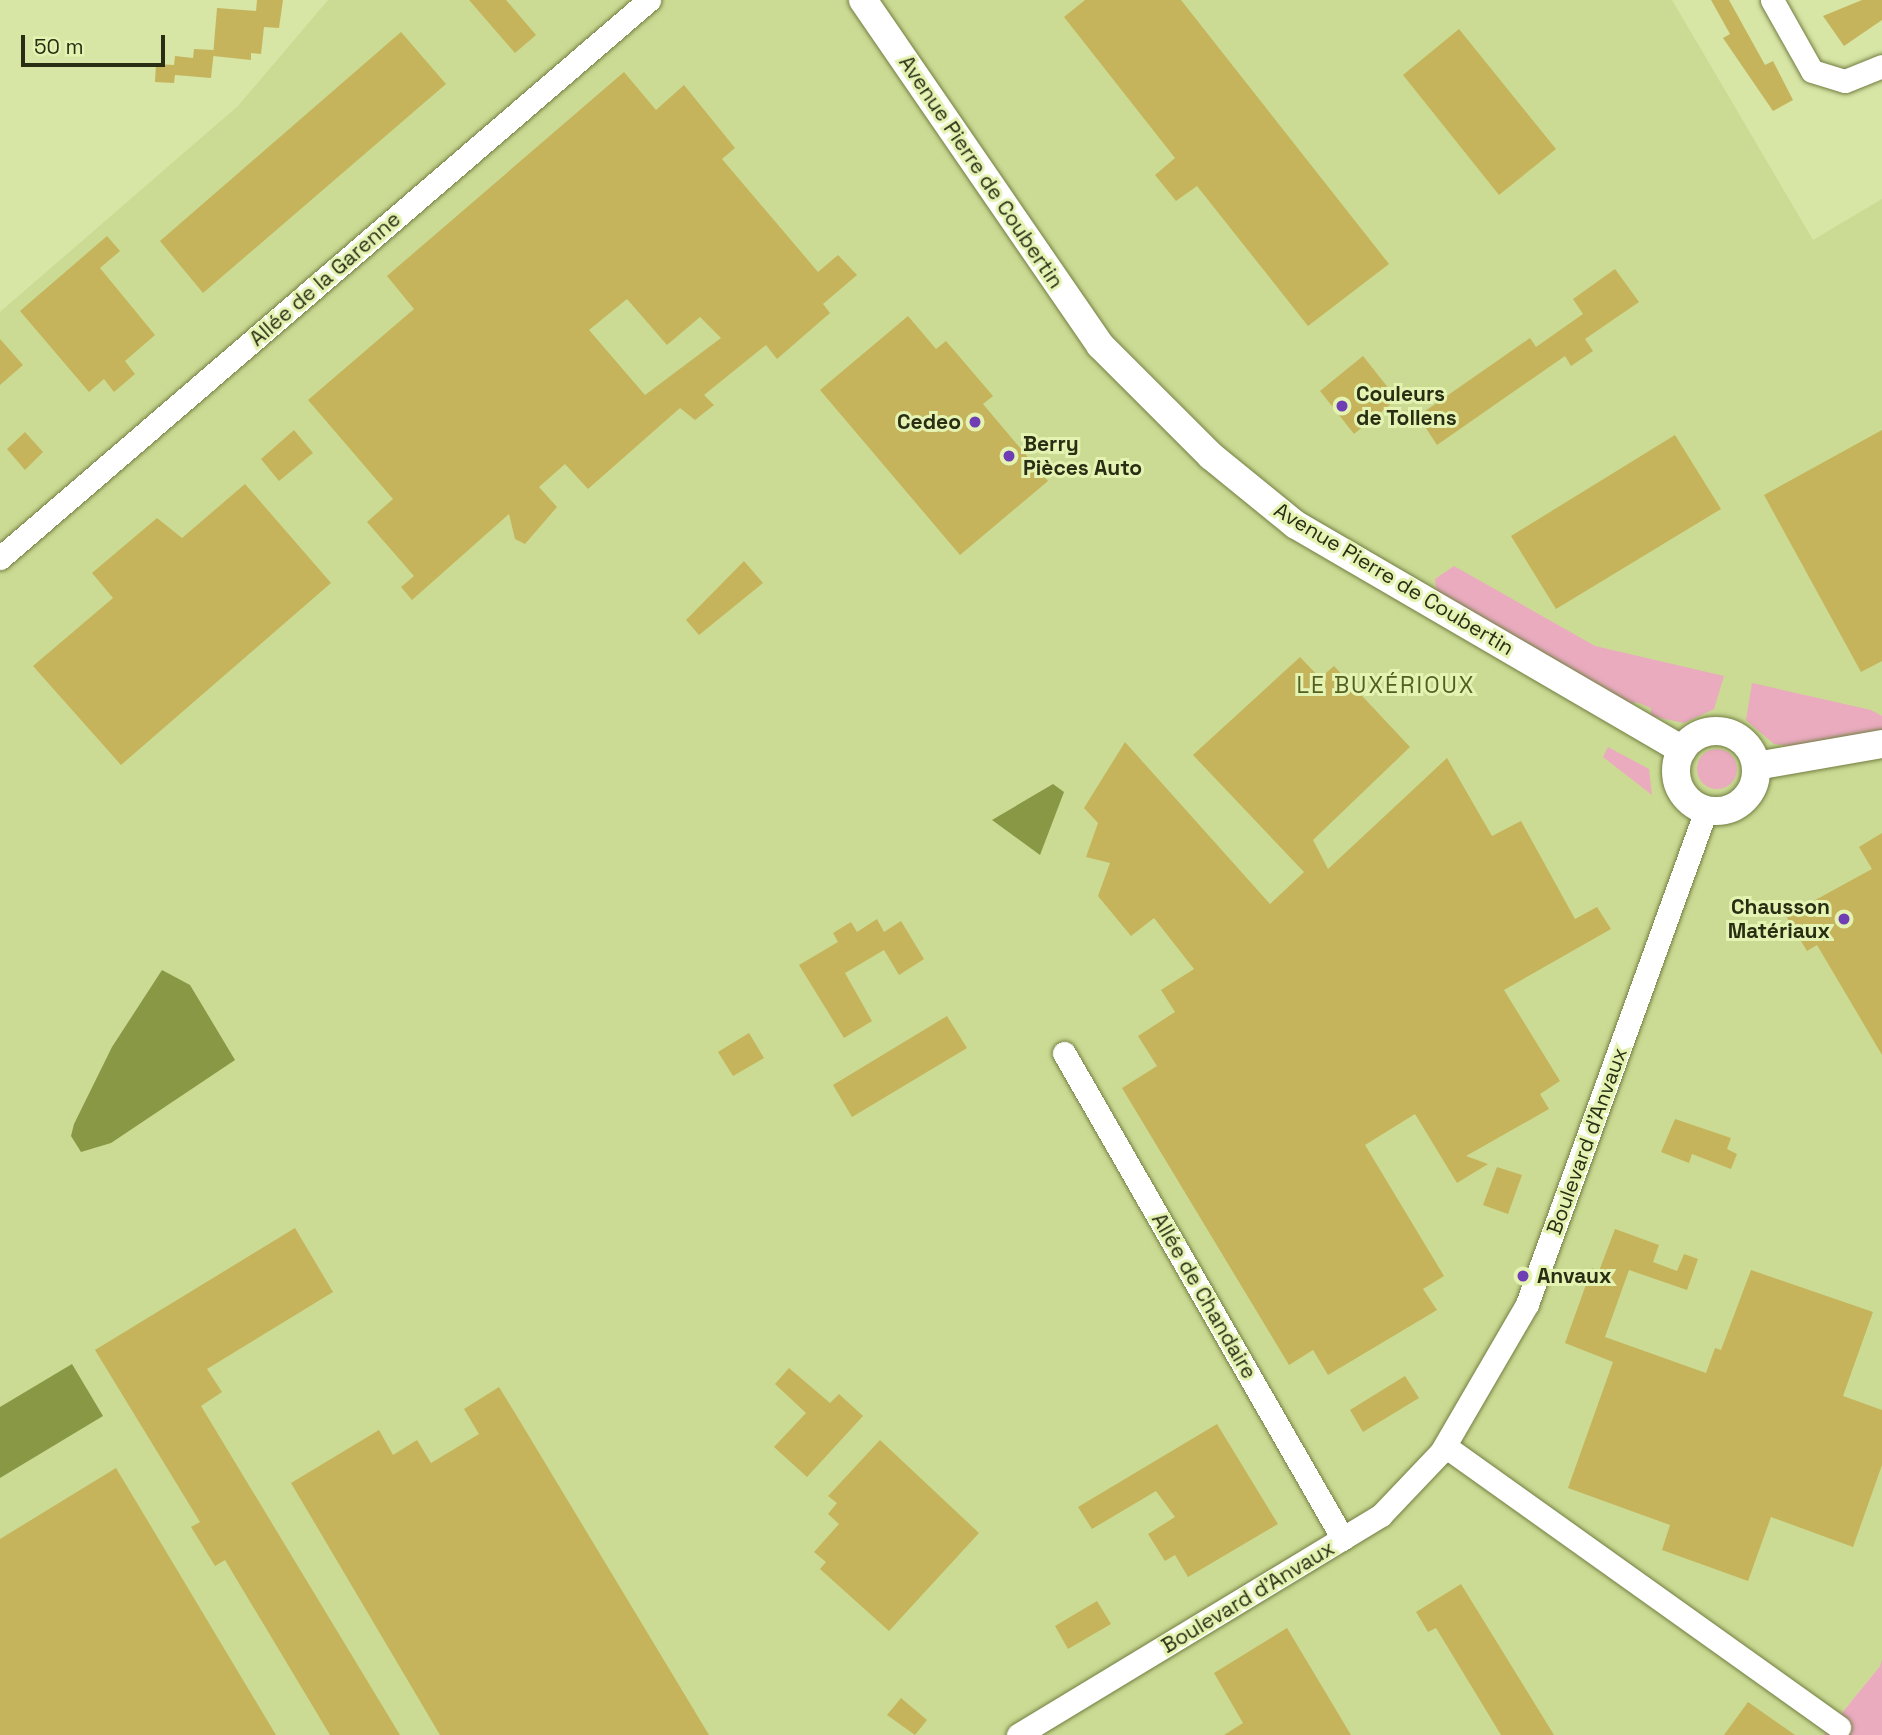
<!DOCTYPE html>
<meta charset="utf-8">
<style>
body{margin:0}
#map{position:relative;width:1882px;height:1735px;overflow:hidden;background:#d7e5a5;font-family:"Space Grotesk",sans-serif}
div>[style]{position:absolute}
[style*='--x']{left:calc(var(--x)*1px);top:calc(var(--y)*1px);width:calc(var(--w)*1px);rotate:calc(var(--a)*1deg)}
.built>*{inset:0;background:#cbdb93}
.green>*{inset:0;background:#eaabbf}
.round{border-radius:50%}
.water>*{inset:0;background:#899845}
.building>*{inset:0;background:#c5b45c}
.roads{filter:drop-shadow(0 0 2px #727e42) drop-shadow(0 0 2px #727e42)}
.minor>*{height:23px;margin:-11.5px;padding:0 11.5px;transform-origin:11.5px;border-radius:11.5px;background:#fff}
.tertiary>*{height:28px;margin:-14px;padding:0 14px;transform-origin:14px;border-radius:14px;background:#fff}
.tertiary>.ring{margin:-14px;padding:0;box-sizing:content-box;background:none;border:28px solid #fff;border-radius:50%}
.dots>*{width:19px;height:19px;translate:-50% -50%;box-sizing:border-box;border:4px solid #e4f3b2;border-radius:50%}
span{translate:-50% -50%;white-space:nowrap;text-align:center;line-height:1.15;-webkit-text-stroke:6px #e4f3b2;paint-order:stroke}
.street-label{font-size:21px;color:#282d13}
.poi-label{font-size:21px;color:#282d13;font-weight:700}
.left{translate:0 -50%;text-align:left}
.right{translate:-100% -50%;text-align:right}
.neighbourhood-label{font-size:23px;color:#535e21;letter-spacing:2px}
.scale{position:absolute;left:21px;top:35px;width:144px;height:32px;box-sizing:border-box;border:4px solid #282d13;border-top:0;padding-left:9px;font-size:21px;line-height:24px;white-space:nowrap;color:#282d13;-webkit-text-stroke:5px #e4f3b2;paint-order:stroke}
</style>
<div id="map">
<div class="built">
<i style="clip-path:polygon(328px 0,1672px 0,1813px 240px,1882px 199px,1882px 1663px,1824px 1735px,0 1735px,0 312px,238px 106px)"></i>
</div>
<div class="green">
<i style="clip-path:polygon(1454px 566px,1595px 646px,1724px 676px,1714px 709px,1684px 723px,1651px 716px,1651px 708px,1636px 702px,1628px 706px,1437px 596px,1435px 579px)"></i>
<i style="clip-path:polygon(1752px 683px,1871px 710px,1882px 716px,1882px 732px,1806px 748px,1774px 744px,1746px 720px)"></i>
<i style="clip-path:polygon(1608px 747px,1649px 769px,1652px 795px,1603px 757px)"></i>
<i class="round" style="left:1697px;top:749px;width:40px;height:40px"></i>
<i style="clip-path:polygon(1882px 1659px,1882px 1735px,1824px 1735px,1880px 1666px)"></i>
</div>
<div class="water">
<i style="clip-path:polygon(1053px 784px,1064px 792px,1040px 855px,992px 820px)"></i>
<i style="clip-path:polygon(162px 970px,190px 985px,235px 1060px,111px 1143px,81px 1152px,71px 1136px,74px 1124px,112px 1047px)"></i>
<i style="clip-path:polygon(72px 1364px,103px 1416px,0 1478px,0 1407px)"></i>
</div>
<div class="building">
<i style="clip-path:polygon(257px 0,283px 0,279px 28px,264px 27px,261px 54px,251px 53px,251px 60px,213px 56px,217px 8px,256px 11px)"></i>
<i style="clip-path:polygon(469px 0,506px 0,536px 35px,515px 53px)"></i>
<i style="clip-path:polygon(1085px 0,1181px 0,1389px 264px,1308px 326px,1197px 186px,1176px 201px,1155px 175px,1175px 158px,1064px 17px)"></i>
<i style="clip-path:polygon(1711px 0,1729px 0,1765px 65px,1773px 61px,1793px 100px,1773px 111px,1723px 38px,1730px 34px)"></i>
<i style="clip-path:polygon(1862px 0,1882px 0,1882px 20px,1844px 46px,1823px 16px)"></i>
<i style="clip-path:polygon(1459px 29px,1556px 149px,1499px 195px,1403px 75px)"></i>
<i style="clip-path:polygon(401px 32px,446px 84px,203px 293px,160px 241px)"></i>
<i style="clip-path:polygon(194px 49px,214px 50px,211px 78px,175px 75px,174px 83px,155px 82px,156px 64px,174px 65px,175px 56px,193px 58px)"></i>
<i style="clip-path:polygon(evenodd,624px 72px,656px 110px,684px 85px,735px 148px,722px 159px,818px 272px,838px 255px,857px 275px,823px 304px,830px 313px,777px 359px,766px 345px,704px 395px,714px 405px,695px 420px,680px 408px,588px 489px,565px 464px,539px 487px,557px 507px,525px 544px,515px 539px,509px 514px,412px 600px,401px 587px,414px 576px,367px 522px,393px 499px,308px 400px,414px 309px,387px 276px,624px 72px,627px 299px,667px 345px,700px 317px,721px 338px,645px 395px,589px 330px,627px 299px)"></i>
<i style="clip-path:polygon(107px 236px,120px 251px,100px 268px,155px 335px,125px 361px,135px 374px,114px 392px,104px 379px,89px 392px,20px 311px)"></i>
<i style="clip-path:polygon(1615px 269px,1639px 302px,1585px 339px,1593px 351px,1571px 366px,1565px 356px,1437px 445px,1418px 416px,1530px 338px,1536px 347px,1583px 314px,1573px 299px)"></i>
<i style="clip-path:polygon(908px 316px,936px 349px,946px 341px,993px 396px,983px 404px,1048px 481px,960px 555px,820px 390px)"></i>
<i style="clip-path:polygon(0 339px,23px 365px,0 385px)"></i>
<i style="clip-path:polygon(1363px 356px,1397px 399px,1354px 434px,1320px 391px)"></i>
<i style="clip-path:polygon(294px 430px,313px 453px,279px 481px,261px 459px)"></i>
<i style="clip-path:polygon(1882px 430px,1882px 661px,1861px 672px,1764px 495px)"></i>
<i style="clip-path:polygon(25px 432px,43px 452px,25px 470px,7px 449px)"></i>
<i style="clip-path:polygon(1675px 435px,1721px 509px,1556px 609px,1511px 536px)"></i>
<i style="clip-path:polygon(245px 484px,331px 583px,121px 765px,33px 666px,113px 598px,92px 573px,157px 518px,182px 538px)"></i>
<i style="clip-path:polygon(744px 561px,763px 583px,699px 635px,686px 620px)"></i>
<i style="clip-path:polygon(1300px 657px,1320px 678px,1334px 666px,1410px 747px,1313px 840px,1328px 869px,1447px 758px,1492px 836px,1521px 821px,1575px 919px,1597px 907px,1611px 929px,1504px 990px,1560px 1081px,1540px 1094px,1549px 1109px,1466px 1156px,1488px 1164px,1457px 1183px,1415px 1114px,1365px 1145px,1444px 1276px,1423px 1289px,1437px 1310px,1328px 1375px,1313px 1350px,1289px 1365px,1122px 1088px,1157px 1066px,1138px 1036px,1175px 1012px,1161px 990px,1194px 969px,1154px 918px,1131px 936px,1098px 896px,1110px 863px,1086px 857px,1098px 823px,1084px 808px,1125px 742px,1270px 904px,1285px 890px,1304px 872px,1193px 755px)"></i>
<i style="clip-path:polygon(1882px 833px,1882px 1055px,1817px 945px,1807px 951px,1786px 916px,1872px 869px,1859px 847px)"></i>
<i style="clip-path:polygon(877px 919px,884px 932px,901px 921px,924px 959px,899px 975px,884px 950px,845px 973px,872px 1021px,844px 1038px,799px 965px,838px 942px,833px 933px,851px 922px,857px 932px)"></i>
<i style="clip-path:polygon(947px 1016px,967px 1048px,852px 1117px,833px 1085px)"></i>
<i style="clip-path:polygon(749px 1033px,764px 1058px,733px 1076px,718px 1052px)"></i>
<i style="clip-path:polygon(1675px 1119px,1731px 1138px,1727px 1149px,1737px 1154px,1731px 1169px,1692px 1154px,1689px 1163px,1661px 1152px)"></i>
<i style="clip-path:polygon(1497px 1167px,1522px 1175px,1508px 1214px,1483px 1205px)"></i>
<i style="clip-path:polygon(295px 1228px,333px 1292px,207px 1369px,222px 1392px,201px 1406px,400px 1735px,330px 1735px,225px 1560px,215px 1566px,191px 1527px,200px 1522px,95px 1350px)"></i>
<i style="clip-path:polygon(1615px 1229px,1659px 1245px,1653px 1262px,1677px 1271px,1684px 1254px,1698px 1259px,1687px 1290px,1629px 1270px,1605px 1337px,1706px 1373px,1715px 1348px,1721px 1350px,1751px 1270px,1873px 1312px,1843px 1396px,1882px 1410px,1882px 1465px,1853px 1547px,1771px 1517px,1748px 1581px,1662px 1550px,1670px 1525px,1568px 1488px,1613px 1362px,1565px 1343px,1592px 1268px,1599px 1271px)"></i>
<i style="clip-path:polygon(789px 1368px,830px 1403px,839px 1394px,863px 1416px,807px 1477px,774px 1447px,806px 1413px,775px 1384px)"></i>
<i style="clip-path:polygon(1405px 1376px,1419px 1398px,1363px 1432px,1350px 1410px)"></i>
<i style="clip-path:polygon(499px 1387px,515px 1413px,709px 1735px,440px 1735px,291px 1483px,379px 1430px,393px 1455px,417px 1440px,431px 1463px,479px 1434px,464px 1409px)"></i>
<i style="clip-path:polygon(1217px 1424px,1278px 1524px,1188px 1577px,1175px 1555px,1165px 1561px,1148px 1534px,1175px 1517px,1156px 1491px,1092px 1529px,1078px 1507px)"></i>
<i style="clip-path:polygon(880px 1440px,979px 1533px,889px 1631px,820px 1569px,826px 1562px,814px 1552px,839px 1524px,828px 1514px,837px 1503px,828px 1496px)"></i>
<i style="clip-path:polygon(116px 1468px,276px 1735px,0 1735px,0 1539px)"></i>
<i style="clip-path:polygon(1461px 1584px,1554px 1735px,1501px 1735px,1436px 1628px,1428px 1632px,1416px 1612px)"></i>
<i style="clip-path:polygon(1097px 1601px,1111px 1624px,1068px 1649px,1055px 1626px)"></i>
<i style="clip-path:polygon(1287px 1628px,1351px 1735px,1224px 1735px,1243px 1723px,1214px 1673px)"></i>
<i style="clip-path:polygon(901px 1698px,927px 1720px,915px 1735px,887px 1715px)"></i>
<i style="clip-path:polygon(1748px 1702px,1795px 1735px,1724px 1735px)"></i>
</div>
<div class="roads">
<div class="minor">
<i style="--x:1772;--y:0;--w:81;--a:60.6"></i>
<i style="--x:1812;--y:71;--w:34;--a:17"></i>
<i style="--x:1845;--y:81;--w:40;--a:-22"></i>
<i style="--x:0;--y:558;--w:856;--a:-40.69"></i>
<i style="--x:1064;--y:1053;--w:560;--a:60.14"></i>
<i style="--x:1445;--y:1446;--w:484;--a:35.5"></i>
<i style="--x:1018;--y:1735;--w:424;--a:-31.2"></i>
<i style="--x:1381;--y:1515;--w:87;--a:-46.4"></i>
<i style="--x:1441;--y:1452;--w:171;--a:-59.8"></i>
<i style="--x:1527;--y:1304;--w:525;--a:-70.08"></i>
</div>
<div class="tertiary">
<i style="--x:863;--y:0;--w:419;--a:55.5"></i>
<i style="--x:1100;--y:345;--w:157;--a:45"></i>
<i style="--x:1211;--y:456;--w:109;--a:39.1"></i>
<i style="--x:1296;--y:525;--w:447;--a:30.2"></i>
<i class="ring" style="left:1676px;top:731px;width:52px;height:52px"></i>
<i style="--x:1756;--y:766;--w:128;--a:-9.9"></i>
</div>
</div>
<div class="dots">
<i style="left:1342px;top:406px;background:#6f3eb5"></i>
<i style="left:975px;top:422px;background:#6f3eb5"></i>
<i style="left:1009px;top:456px;background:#6f3eb5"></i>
<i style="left:1844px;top:919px;background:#6f3eb5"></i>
<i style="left:1523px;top:1276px;background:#6f3eb5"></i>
</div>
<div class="street-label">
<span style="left:981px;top:172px;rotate:56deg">Avenue Pierre de Coubertin</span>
<span style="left:325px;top:279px;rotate:-41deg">Allée de la Garenne</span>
<span style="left:1394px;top:579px;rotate:31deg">Avenue Pierre de Coubertin</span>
<span style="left:1587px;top:1141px;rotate:-70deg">Boulevard d'Anvaux</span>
<span style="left:1204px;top:1296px;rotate:60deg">Allée de Chandaire</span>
<span style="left:1248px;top:1597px;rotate:-31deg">Boulevard d'Anvaux</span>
</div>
<div class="poi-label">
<span class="left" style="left:1356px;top:406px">Couleurs<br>de Tollens</span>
<span class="right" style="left:961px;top:422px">Cedeo</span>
<span class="left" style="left:1023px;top:456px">Berry<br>Pièces Auto</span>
<span class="right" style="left:1830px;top:919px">Chausson<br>Matériaux</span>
<span class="left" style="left:1537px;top:1276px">Anvaux</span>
</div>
<div class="neighbourhood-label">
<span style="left:1386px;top:685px">LE BUXÉRIOUX</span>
</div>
<div class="scale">50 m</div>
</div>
